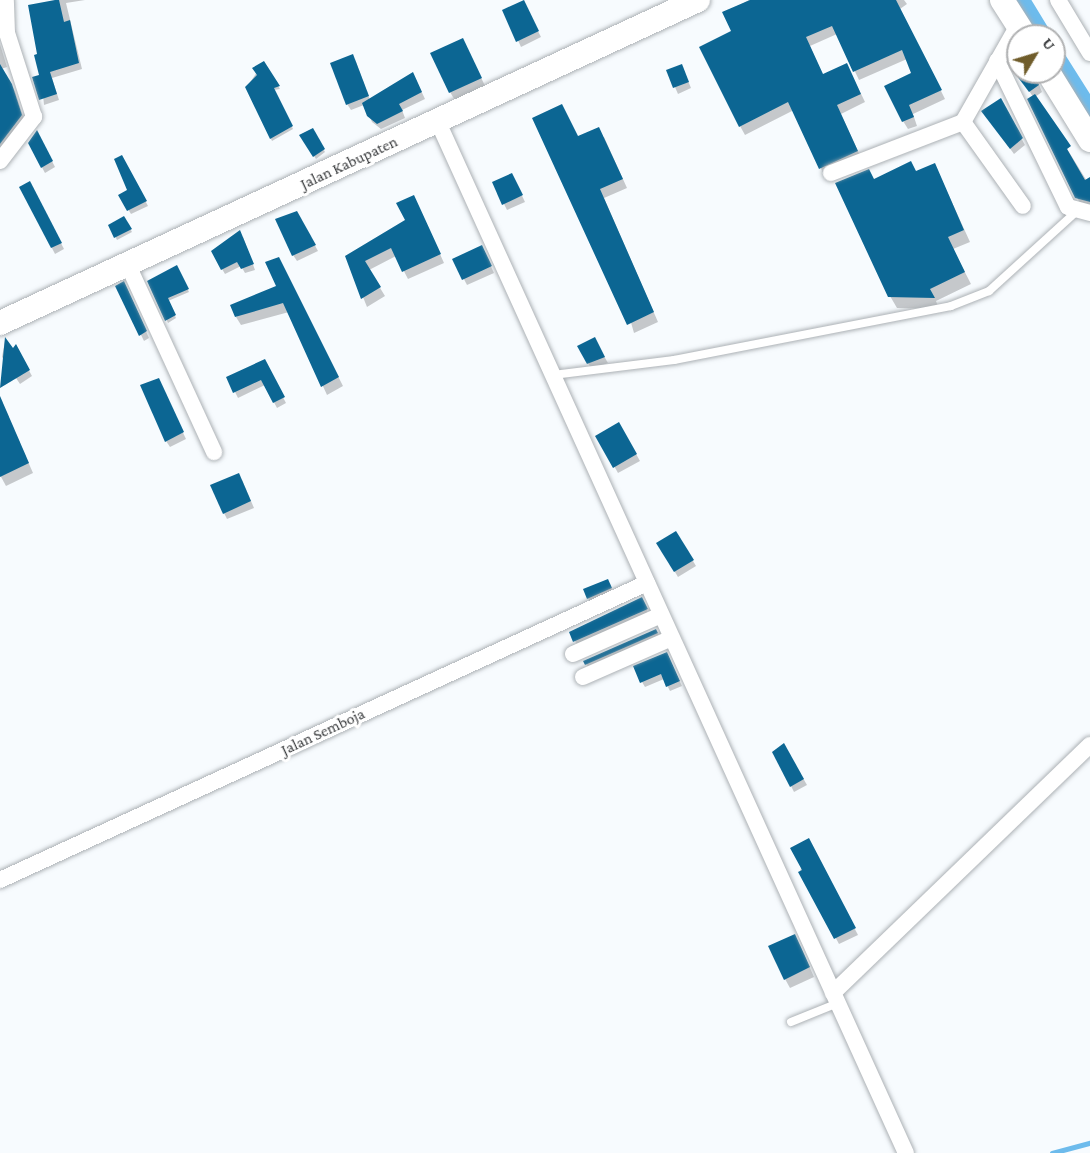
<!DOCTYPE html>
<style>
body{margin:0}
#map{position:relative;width:1090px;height:1153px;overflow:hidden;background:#f7fbfe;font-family:"Crimson Pro",serif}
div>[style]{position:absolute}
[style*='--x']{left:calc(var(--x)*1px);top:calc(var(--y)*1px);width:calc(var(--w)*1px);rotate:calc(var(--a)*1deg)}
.shadow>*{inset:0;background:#0003}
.stream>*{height:4.5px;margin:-2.25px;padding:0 2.25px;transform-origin:2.25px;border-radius:2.25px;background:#6dbbec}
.canal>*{height:16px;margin:-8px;padding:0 8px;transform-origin:8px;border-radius:8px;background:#6dbbec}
.building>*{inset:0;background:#0c6693}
.roads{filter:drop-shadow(0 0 2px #acb1b5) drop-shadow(0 0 2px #acb1b5)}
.lane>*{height:8px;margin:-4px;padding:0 4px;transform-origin:4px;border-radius:4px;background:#fff}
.street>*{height:16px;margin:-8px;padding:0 8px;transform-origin:8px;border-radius:8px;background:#fff}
.secondary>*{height:24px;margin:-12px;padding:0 12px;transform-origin:12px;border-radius:12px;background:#fff}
span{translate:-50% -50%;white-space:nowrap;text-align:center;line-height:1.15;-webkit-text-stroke:6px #fff;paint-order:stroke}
.street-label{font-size:16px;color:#3a3c3e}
.north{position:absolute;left:1006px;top:24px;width:60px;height:60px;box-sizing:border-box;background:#fff;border:2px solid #b0b1b2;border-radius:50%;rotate:52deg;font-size:16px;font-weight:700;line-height:24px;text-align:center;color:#3a3c3e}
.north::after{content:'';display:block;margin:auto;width:21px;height:27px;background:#705d2b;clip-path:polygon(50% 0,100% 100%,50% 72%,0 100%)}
</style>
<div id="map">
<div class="shadow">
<i style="clip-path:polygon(59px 0,85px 0,66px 3px,82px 69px,52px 78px,59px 100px,44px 105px,39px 55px)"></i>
<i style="clip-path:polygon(749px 0,904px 0,907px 4px,900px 9px,945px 99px,913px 114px,917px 126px,908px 129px,903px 121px,913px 74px,907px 59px,859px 80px,837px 34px,810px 46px,823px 76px,851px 73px,865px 102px,841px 114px,862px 160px,825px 177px,794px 110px,745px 135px,740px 126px,733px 32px,724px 13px)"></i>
<i style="clip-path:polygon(526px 8px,541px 37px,521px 47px,504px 10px)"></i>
<i style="clip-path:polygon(0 44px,7px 67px,1px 69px,15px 91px,25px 122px,0 154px)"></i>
<i style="clip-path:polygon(468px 50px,486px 88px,456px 102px,450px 92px)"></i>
<i style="clip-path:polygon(1018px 54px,1018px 72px,1034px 72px,1042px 92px,1035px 97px,1090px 186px,1090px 206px,1080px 204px,1077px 197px,1033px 97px,1011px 62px)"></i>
<i style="clip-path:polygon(356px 62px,370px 100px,416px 80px,425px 99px,402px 110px,405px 118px,381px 129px,372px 122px,364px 105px,351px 110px,347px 104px)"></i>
<i style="clip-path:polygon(263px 63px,280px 89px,274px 90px,293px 129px,272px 141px,247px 87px)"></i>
<i style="clip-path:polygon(682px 66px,691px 88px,678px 94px,668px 71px)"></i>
<i style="clip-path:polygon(1000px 100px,1025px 145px,1014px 154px,987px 117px)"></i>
<i style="clip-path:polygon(312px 130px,325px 152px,316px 159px,301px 136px)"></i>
<i style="clip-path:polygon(37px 132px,55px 167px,45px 173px,29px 143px)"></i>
<i style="clip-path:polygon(604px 137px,627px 188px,604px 198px,658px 322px,634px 333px,578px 138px)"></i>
<i style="clip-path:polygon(122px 157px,148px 206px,131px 214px,120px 196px,129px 191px)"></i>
<i style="clip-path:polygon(935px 165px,970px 242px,953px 249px,971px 284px,936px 301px,939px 309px,897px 308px,890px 296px,874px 181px,916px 173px)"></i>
<i style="clip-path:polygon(515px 181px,525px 202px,507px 210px,504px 204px)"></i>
<i style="clip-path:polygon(21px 188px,33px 189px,64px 249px,55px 254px)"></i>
<i style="clip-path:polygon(418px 205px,444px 263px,408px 279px,396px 256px,369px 270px,385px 296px,367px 307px,347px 257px,407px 221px)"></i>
<i style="clip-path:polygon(297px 213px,318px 251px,297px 261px,293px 255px)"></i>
<i style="clip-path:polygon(124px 218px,132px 232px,117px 240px,110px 226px)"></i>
<i style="clip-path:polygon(243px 237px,255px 270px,245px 273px,241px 266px,225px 274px,212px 252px)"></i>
<i style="clip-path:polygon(485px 253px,494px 273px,467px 285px,454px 260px)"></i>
<i style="clip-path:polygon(177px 267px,189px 292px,168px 301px,176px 318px,168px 323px,149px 282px)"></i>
<i style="clip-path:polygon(283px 268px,343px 386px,327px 395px,289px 312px,241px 325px,236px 317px,278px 287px)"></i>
<i style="clip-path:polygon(117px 286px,127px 289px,149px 338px,144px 341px)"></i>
<i style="clip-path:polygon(594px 339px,608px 363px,592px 370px,579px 347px)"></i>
<i style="clip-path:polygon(5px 341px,12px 350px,16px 347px,32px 376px,20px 384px,2px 357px)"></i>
<i style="clip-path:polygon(264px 361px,286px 403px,277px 408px,265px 385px,238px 398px,228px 378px)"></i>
<i style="clip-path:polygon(161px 386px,186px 439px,170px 447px,166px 441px)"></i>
<i style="clip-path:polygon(0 397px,33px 473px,6px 486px,0 475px)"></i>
<i style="clip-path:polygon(619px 424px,640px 461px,618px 473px,597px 436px)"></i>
<i style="clip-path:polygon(242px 480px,254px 508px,227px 519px,224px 513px)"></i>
<i style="clip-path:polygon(676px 533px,696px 566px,678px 577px,658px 544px)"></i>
<i style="clip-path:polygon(611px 587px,614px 594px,591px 604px,588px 598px)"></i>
<i style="clip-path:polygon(644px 604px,649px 615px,578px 647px,571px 633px)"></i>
<i style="clip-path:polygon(656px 630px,660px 638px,589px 669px,585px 662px)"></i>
<i style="clip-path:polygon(669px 659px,682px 686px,670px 691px,664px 679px,645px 687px,642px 682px)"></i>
<i style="clip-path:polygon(784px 745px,807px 785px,794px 792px,774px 752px)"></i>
<i style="clip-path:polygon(808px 840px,858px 935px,839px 944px,800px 872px)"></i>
<i style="clip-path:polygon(800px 945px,814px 977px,790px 988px,785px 979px)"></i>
</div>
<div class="stream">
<i style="--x:1052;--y:1153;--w:39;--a:-15"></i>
</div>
<div class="canal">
<i style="--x:1022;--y:0;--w:42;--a:58.6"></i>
<i style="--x:1054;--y:52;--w:67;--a:57.7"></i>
</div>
<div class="building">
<i style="clip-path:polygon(55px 0,59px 0,64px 22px,70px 20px,79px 63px,50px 72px,57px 94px,39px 100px,32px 77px,39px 75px,34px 55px,37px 54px,28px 5px)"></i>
<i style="clip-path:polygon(524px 0,539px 31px,516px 42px,502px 10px)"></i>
<i style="clip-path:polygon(750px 0,896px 0,942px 90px,909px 105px,914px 117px,902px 122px,884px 86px,911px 73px,902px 50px,853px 72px,832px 26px,806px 37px,823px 74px,847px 63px,861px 94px,837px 105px,858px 151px,819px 169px,788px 102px,739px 127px,699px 47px,731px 31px,722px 12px)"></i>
<i style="clip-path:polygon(463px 38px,482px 78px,449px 93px,430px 53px)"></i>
<i style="clip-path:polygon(353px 54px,369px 96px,346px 105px,330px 63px)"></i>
<i style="clip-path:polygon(264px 61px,280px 86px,274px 88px,293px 126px,270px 139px,245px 87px,257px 75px,252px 68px)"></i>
<i style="clip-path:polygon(0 64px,12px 84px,22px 115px,0 144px)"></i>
<i style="clip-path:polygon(682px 64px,689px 82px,673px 88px,666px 70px)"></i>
<i style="clip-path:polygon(413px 72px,422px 92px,399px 104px,403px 111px,377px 124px,367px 116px,362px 103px)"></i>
<i style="clip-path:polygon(1014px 72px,1034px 72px,1039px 85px,1029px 92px)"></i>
<i style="clip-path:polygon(1035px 94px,1071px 146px,1067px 149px,1085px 180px,1090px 177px,1090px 202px,1075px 198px,1027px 99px)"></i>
<i style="clip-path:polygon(1001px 98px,1023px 138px,1010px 149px,981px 111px)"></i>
<i style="clip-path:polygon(562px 104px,578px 136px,599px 127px,623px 179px,600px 189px,654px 312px,627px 325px,532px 118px)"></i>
<i style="clip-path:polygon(313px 128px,325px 149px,313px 157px,299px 135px)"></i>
<i style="clip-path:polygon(37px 130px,53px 161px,41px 168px,28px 143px)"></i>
<i style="clip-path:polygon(122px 155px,147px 201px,127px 211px,118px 195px,127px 190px,114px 159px)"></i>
<i style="clip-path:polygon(911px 161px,916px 171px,935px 163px,964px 230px,948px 237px,965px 272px,930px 289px,935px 298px,888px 297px,835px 183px,869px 169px,874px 179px)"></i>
<i style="clip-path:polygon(512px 173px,523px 195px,502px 205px,492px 182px)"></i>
<i style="clip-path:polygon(30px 181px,62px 243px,51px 248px,19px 187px)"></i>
<i style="clip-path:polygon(414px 195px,441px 254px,402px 272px,391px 248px,365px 261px,381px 287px,361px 299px,345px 256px,405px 220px,396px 203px)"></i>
<i style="clip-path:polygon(297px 211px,316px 245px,292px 256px,275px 219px)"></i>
<i style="clip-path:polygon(124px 216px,132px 229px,114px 238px,108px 225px)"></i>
<i style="clip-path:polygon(240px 230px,254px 264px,241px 269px,237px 262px,221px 270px,211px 251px)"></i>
<i style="clip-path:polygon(482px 245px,492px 266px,462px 280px,452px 259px)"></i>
<i style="clip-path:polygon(279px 257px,339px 377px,321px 387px,283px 303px,235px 317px,230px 305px,276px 286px,265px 262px)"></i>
<i style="clip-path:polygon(177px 265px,189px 289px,168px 298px,176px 315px,165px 321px,147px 281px)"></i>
<i style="clip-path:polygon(124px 281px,147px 331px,139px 336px,115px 286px)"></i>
<i style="clip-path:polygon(5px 337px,13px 348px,16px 344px,30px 370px,0 388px)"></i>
<i style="clip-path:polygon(595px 337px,605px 357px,587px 364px,577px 346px)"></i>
<i style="clip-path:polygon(265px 359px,285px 397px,273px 403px,261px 380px,233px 393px,226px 377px)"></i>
<i style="clip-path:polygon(159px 378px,184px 432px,165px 442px,140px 385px)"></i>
<i style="clip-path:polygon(0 396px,29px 463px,0 477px)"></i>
<i style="clip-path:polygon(619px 422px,637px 454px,613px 468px,595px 436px)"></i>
<i style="clip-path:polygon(239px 473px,251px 501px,223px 514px,210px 485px)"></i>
<i style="clip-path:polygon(676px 531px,694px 560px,674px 572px,656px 543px)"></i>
<i style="clip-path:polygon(608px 579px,612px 588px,587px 599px,583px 589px)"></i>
<i style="clip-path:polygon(642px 597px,648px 609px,573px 642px,569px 632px)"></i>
<i style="clip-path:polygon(656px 629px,658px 633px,585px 665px,583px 661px)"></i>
<i style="clip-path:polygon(667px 652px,680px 681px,666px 687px,661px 674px,640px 683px,633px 666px)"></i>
<i style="clip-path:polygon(784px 743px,804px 779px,790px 787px,772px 752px)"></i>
<i style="clip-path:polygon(809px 838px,856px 928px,834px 939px,798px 872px,802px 870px,790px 848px)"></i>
<i style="clip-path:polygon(795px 934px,810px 967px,784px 980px,768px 946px)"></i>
</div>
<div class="roads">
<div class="lane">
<i style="--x:553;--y:375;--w:122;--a:-7.1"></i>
<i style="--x:674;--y:360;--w:282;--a:-11"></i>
<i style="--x:951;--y:306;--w:41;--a:-21.5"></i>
<i style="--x:989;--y:291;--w:119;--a:-42.3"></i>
<i style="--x:791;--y:1022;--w:51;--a:-22"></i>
</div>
<div class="street">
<i style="--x:1058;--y:0;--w:62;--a:58.9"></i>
<i style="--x:997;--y:61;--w:162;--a:64.1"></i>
<i style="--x:1068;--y:207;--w:23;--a:15"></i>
<i style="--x:438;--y:122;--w:1132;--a:65.59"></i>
<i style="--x:963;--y:122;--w:103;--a:54.5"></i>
<i style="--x:0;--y:161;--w:56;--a:-52.3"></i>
<i style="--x:34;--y:117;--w:88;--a:-107.8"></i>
<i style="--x:7;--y:33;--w:33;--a:-92"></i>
<i style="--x:831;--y:173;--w:142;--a:-21.1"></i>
<i style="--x:963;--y:122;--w:112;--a:-60.4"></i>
<i style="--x:128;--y:265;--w:206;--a:65.3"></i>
<i style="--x:573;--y:654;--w:96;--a:-23.9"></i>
<i style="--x:583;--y:677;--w:97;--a:-23.7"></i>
<i style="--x:0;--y:880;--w:712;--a:-24.66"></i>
<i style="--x:833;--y:993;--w:357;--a:-44"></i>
</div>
<div class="secondary">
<i style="--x:1002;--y:0;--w:43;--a:57.4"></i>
<i style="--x:1048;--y:72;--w:80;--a:58.3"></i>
<i style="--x:0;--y:323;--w:769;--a:-24.83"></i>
</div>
</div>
<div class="street-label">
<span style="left:349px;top:163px;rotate:-25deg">Jalan Kabupaten</span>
<span style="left:323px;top:732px;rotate:-25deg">Jalan Semboja</span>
</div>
<div class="north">U</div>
</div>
